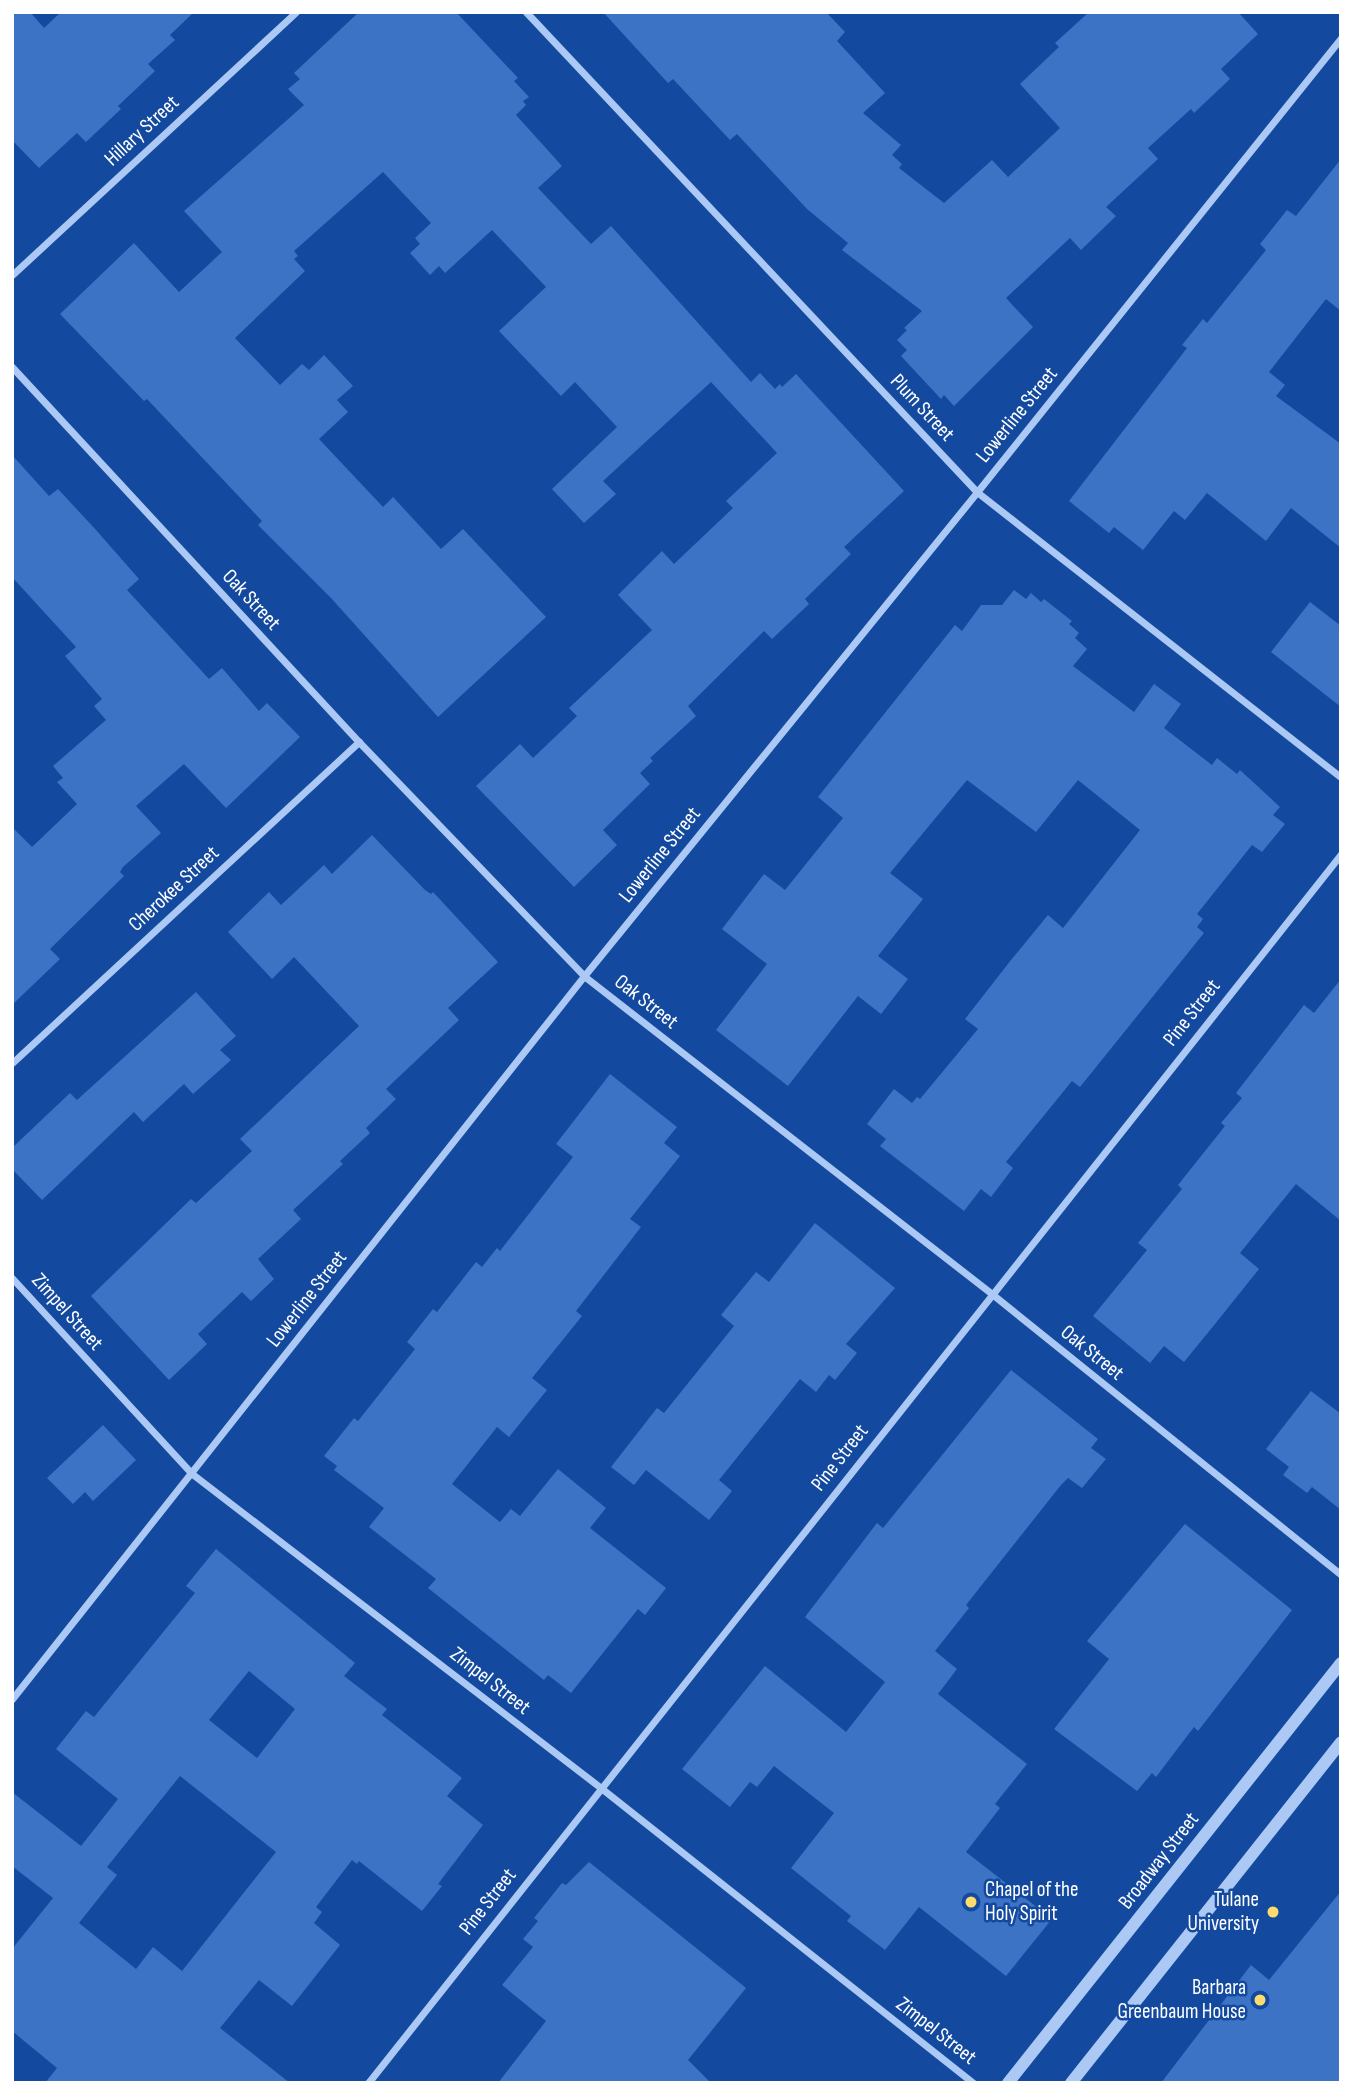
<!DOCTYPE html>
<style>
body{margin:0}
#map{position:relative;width:1353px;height:2095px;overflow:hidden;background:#134a9f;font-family:"Sofia Sans Condensed",sans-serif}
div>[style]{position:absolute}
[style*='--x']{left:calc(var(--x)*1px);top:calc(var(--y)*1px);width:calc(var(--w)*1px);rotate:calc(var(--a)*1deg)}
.building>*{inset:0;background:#3c73c5}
.minor>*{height:7px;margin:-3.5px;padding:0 3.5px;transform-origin:3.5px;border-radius:3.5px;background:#abc9f4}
.tertiary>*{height:12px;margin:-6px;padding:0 6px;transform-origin:6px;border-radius:6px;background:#abc9f4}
.dots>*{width:19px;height:19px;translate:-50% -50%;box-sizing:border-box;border:4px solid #134a9f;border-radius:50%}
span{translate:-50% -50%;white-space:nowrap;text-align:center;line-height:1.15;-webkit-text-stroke:5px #134a9f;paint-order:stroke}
.street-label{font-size:21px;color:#fff}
.poi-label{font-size:21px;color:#fff}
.left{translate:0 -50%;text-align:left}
.right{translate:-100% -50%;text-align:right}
.frame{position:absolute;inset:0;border:14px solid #fff;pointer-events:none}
</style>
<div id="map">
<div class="building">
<i style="clip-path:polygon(12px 12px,30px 12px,44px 28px,61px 12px,194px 12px,170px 35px,175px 40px,148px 64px,155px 71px,118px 106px,121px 109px,86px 142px,77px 133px,39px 168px,12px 140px)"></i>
<i style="clip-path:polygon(359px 12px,456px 12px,518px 78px,514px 81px,529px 97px,523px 101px,526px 105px,516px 115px,562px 166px,538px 188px,591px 244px,611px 226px,751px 382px,760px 373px,775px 389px,780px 384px,782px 387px,796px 374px,904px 491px,844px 547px,851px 554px,805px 599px,809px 604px,772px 639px,764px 631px,688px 706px,696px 716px,650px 758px,653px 761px,640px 773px,650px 784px,603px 830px,617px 845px,574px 887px,476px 786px,520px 744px,533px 758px,577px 716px,569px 708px,652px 630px,618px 595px,662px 551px,674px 564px,733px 508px,726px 501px,777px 453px,711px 382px,603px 481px,616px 494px,584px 523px,552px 489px,617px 427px,575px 382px,561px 396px,499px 331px,546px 287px,492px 230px,445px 273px,439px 266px,430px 275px,410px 253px,420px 244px,415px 238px,431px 223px,383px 172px,294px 251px,298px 256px,294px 259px,305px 271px,235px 338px,280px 385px,302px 364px,309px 370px,324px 355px,353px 386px,337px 400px,348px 412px,319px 439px,383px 507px,393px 497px,441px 549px,463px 529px,546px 617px,438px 717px,331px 598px,258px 525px,262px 521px,147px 399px,144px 401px,60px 314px,134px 243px,179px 292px,222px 252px,184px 211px,304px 105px,288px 89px,300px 79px,294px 73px)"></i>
<i style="clip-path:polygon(603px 12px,826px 12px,845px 32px,837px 41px,885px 93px,863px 113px,901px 145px,892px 155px,902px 164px,899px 168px,944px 203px,992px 160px,1008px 177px,1060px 128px,1020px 84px,1059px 47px,1055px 43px,1089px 12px,1238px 12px,1258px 34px,1221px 69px,1230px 79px,1194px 113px,1191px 109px,1148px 148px,1158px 159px,1106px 207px,1116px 216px,1081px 250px,1070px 238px,1006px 298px,1033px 327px,954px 406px,944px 395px,941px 399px,901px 356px,907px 350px,897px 340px,907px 330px,904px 328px,922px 311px,842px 250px,848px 243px,807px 209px,737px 134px,730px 140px,673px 79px,668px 83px)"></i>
<i style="clip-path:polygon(1341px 159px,1341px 311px,1326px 299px,1269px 372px,1285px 385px,1276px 396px,1341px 444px,1341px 548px,1291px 508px,1266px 541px,1207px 493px,1185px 520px,1174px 511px,1143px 550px,1114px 527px,1109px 533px,1069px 501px,1187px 348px,1182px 345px,1203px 319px,1207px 323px,1266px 250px,1260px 244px,1287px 210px,1296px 216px)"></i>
<i style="clip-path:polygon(12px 455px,49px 496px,58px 489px,96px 530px,139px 579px,127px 590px,209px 679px,222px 668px,259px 711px,267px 703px,300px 737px,226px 808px,184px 764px,136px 806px,161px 833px,123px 867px,120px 872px,124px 876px,50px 949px,60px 959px,12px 1005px,12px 827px,32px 847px,77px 804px,57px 782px,63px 778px,53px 766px,106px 720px,94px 706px,102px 699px,65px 656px,76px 647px,12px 577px)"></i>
<i style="clip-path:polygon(1014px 590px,1026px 599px,1031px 593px,1041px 602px,1044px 599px,1072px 621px,1069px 624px,1079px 633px,1075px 638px,1087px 649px,1073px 666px,1134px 712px,1154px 684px,1181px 704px,1164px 728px,1212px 765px,1217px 758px,1237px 774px,1240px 770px,1280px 807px,1273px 815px,1285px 824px,1262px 852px,1252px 845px,1197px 914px,1203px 919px,1197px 927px,1204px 933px,1080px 1087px,1072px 1081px,1006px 1162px,1013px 1168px,991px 1197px,981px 1189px,964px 1211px,880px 1146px,886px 1139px,867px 1124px,894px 1089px,912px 1103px,917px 1097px,920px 1099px,978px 1029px,965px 1019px,1011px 960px,1048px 915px,1063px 928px,1140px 830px,1078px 780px,1036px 832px,967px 780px,890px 873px,923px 899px,878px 956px,908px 979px,881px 1014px,858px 996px,788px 1086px,716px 1030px,767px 964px,722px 929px,764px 874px,785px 890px,843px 818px,818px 797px,955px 625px,962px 631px,981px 605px,1002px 605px)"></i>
<i style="clip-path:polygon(1310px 602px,1341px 626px,1341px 707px,1271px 652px)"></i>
<i style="clip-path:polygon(372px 835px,425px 890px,431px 894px,433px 892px,498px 962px,448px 1008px,459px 1020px,386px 1089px,396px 1099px,366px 1128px,370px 1133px,340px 1161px,343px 1164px,293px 1210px,301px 1219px,258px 1259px,274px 1279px,251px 1301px,242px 1292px,198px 1334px,207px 1344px,169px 1380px,91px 1296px,191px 1199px,196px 1203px,252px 1151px,240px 1139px,359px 1026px,294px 957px,272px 979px,228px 932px,269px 892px,281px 905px,324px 865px,332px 874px)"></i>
<i style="clip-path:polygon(1341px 979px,1341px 1221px,1296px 1184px,1240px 1253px,1259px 1269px,1215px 1324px,1184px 1362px,1164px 1346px,1150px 1363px,1093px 1316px,1147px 1250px,1138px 1243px,1182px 1189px,1178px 1185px,1225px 1126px,1221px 1123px,1242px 1098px,1236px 1093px,1304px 1005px,1314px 1013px)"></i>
<i style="clip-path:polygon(196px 992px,236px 1036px,220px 1050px,231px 1060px,193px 1094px,184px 1084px,143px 1122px,134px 1112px,42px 1200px,12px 1169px,12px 1148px,70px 1093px,77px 1100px)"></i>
<i style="clip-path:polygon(610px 1074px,677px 1127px,664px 1143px,680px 1156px,630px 1219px,641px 1227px,576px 1311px,582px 1316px,532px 1378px,547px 1390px,509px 1437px,497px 1427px,452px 1484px,500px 1522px,511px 1509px,520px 1516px,558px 1469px,606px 1508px,590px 1528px,666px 1588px,645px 1615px,638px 1609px,571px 1693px,548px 1675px,544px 1680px,428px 1588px,436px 1579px,369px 1527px,384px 1508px,334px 1470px,337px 1466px,324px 1456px,354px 1418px,358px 1421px,415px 1349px,407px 1342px,433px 1309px,437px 1312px,476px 1262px,482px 1267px,497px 1248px,500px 1251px,573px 1157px,556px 1144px)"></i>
<i style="clip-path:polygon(815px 1223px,895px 1288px,846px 1344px,857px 1353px,835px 1380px,829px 1375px,816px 1392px,800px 1379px,719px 1480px,732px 1491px,709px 1520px,646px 1470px,634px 1485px,611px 1467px,657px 1408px,664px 1413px,734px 1326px,721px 1315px,756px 1272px,769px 1282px)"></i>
<i style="clip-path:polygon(1011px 1370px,1098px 1439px,1091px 1448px,1106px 1459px,1082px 1488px,1068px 1478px,1061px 1485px,966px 1605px,969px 1608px,935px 1651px,957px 1669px,938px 1694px,1027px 1764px,995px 1804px,1000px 1808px,966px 1852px,1052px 1919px,1006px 1976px,919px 1907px,885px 1950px,847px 1921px,851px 1916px,791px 1868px,834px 1813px,774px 1766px,757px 1787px,750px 1782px,730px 1807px,682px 1769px,765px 1666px,846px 1732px,885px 1682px,805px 1617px,877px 1523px,883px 1528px)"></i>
<i style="clip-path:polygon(1311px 1391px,1341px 1414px,1341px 1510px,1312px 1487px,1307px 1493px,1283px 1475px,1289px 1467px,1266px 1449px)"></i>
<i style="clip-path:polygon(103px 1425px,136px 1460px,93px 1501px,85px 1492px,73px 1504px,47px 1478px)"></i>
<i style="clip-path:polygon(1185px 1524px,1292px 1610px,1198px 1731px,1194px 1727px,1156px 1777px,1152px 1773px,1137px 1791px,1054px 1729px,1109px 1659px,1087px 1641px)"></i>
<i style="clip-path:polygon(evenodd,216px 1549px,355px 1663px,344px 1676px,387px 1709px,382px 1715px,462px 1778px,447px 1796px,483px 1825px,438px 1884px,442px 1886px,422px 1911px,359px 1861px,357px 1864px,352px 1860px,316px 1907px,322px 1912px,314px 1923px,340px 1945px,292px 2006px,259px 1980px,220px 2028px,290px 2083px,45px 2083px,57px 2068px,12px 2031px,12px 1949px,53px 1898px,12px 1866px,12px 1792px,81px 1846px,118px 1799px,56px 1749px,86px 1711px,94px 1717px,195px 1593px,186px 1586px,216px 1549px,249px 1671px,295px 1709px,257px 1758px,209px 1720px,249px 1671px,216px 1549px,180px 1776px,276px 1852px,182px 1971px,153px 1947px,136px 1969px,79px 1923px,117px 1875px,107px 1867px,180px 1776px)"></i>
<i style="clip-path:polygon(589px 1862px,746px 1988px,688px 2060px,711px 2083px,498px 2083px,546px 2021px,502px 1985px,533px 1947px,523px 1939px,538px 1921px,534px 1918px,562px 1883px,566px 1885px)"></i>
<i style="clip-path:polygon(1341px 1891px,1341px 2083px,1161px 2083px,1251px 1965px,1269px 1980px)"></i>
</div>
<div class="minor">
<i style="--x:526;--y:12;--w:659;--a:46.78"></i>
<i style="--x:977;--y:492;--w:462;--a:38.1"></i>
<i style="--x:12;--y:275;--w:387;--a:-42.8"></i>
<i style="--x:12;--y:367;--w:511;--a:47.22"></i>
<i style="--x:359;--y:742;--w:325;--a:46.1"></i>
<i style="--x:584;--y:976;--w:517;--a:37.93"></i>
<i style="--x:992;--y:1294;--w:448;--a:38.8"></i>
<i style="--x:12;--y:1063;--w:473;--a:-42.8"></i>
<i style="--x:12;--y:1278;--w:265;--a:47.4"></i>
<i style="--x:191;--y:1473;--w:517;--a:37.53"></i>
<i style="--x:601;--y:1788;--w:475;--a:38.4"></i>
<i style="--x:12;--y:1699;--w:922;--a:-51.65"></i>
<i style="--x:584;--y:976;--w:623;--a:-50.92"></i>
<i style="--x:977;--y:492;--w:582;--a:-51.28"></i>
<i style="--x:368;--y:2083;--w:1568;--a:-51.63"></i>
</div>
<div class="tertiary">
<i style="--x:1008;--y:2083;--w:536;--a:-51.59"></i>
<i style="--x:1071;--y:2083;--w:435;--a:-51.6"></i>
</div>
<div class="dots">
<i style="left:971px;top:1902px;background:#ffdb6e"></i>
<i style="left:1273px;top:1912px;background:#ffdb6e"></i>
<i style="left:1260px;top:2000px;background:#ffdb6e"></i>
</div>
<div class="street-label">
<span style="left:142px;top:131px;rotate:-43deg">Hillary Street</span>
<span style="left:922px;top:408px;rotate:47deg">Plum Street</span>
<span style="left:1017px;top:415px;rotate:-51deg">Lowerline Street</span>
<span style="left:251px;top:600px;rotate:47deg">Oak Street</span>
<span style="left:660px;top:855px;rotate:-51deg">Lowerline Street</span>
<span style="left:174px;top:889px;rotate:-43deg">Cherokee Street</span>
<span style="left:646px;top:1002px;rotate:38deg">Oak Street</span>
<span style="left:1192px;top:1013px;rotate:-52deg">Pine Street</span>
<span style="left:307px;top:1299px;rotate:-52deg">Lowerline Street</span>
<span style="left:67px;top:1312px;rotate:48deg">Zimpel Street</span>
<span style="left:1092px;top:1353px;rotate:39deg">Oak Street</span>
<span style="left:840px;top:1458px;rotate:-52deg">Pine Street</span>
<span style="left:490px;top:1681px;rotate:38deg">Zimpel Street</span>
<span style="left:1159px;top:1861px;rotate:-52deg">Broadway Street</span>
<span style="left:488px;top:1902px;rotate:-52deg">Pine Street</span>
<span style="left:936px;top:2031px;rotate:38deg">Zimpel Street</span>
</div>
<div class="poi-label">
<span class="left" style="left:985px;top:1902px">Chapel of the<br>Holy Spirit</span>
<span class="right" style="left:1259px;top:1912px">Tulane<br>University</span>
<span class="right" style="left:1246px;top:2000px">Barbara<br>Greenbaum House</span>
</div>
<div class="frame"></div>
</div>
